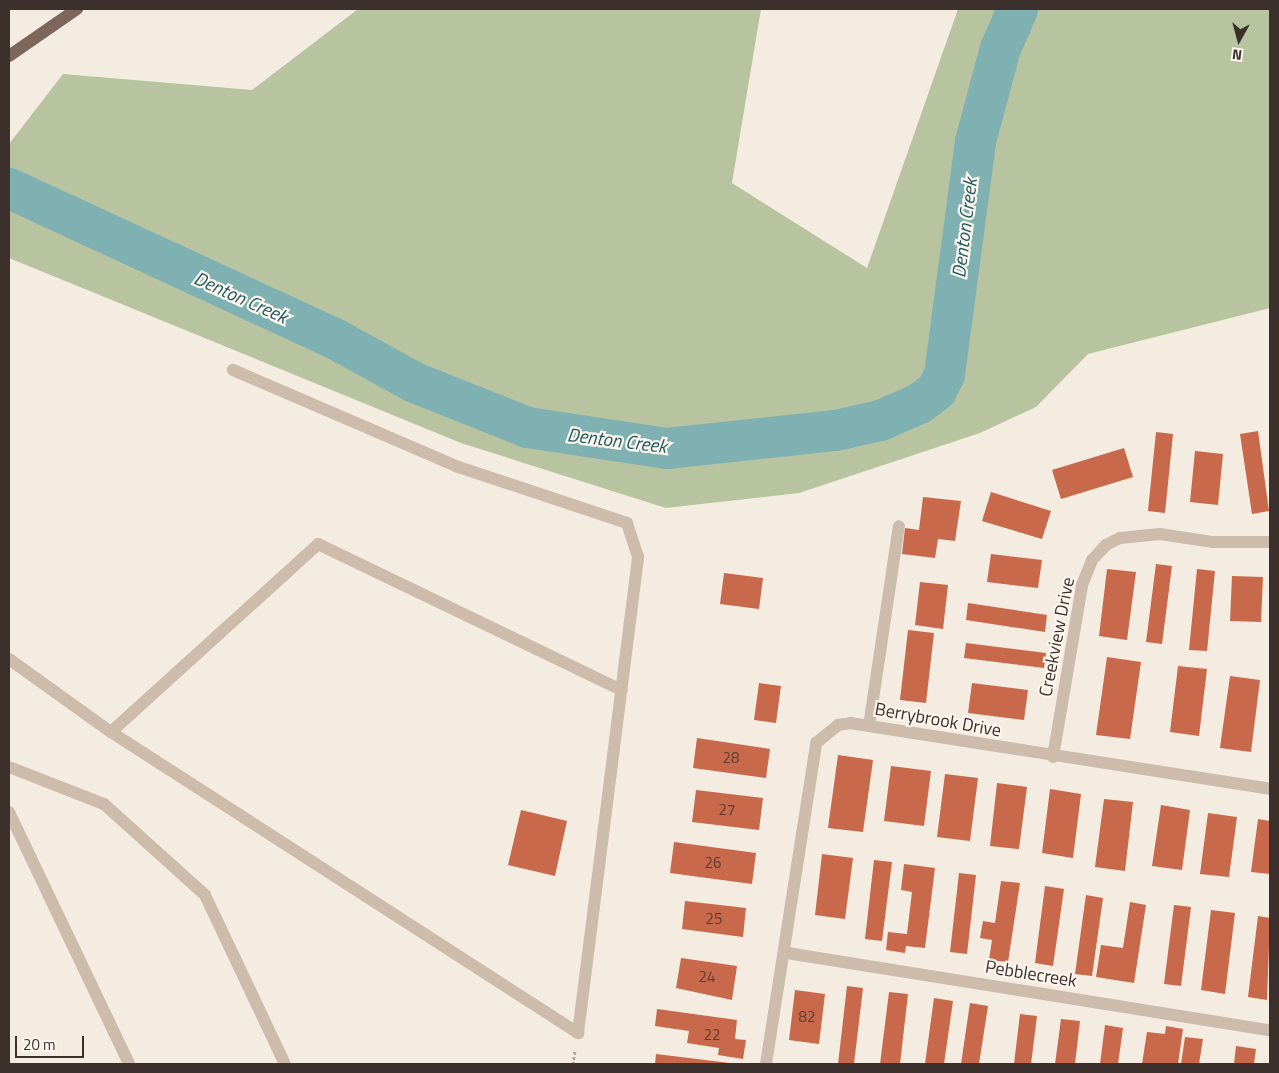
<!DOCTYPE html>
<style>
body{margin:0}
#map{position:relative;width:1279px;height:1073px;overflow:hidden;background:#f4ebe1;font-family:"Titillium Web",sans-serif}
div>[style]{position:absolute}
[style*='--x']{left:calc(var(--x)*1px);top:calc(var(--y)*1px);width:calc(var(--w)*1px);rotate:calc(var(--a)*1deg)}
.green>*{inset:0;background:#b8c4a0}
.river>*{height:41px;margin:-20.5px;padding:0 20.5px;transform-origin:20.5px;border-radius:20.5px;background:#7fb0b2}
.building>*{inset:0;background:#c8694b}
.path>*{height:3px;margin-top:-1.5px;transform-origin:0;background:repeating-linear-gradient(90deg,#b9a596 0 2.5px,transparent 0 5px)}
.minor>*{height:12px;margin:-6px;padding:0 6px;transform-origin:6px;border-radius:6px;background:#cdbbac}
.major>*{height:12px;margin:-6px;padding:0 6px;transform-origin:6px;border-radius:6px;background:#7d675c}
span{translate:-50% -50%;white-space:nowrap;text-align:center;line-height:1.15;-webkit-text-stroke:4.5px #fbf5ee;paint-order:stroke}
.number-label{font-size:15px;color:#5e3e33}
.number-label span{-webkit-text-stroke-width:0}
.street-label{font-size:18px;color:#3b302b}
.water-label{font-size:19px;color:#1f5a5e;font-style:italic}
.frame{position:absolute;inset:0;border:10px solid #3b302b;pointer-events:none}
.north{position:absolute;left:1214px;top:15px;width:50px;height:50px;-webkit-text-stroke:4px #fbf5ee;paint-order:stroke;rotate:187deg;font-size:14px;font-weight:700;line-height:20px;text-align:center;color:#3b302b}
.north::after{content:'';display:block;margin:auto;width:18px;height:22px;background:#3b302b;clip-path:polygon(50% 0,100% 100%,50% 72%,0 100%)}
.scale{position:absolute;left:15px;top:1036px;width:69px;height:22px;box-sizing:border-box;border:2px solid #3b302b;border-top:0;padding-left:6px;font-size:15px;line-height:18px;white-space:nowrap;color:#3b302b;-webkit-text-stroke:4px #fbf5ee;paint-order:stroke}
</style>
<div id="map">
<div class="green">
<i style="clip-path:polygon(358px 9px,761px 9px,732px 183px,867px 268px,958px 9px,1270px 9px,1270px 308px,1088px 354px,1036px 407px,980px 433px,799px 493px,666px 508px,461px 443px,9px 258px,9px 144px,63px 74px,252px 90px)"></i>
</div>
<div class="river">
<i style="--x:9;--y:188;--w:358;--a:24.8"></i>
<i style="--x:334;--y:338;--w:91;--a:28.8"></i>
<i style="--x:414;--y:382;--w:122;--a:21.7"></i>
<i style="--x:527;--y:427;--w:141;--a:8.6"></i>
<i style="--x:666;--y:448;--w:170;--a:-6.1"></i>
<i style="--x:835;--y:430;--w:46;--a:-12.5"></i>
<i style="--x:880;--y:420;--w:43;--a:-23.6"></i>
<i style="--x:919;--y:403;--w:21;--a:-37"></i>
<i style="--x:936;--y:390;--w:18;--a:-63"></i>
<i style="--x:944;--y:374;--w:235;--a:-82.4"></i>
<i style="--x:975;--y:141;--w:96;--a:-75"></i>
<i style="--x:1000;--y:48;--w:43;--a:-66.4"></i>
</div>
<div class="building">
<i style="clip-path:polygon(1258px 431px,1269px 511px,1252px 514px,1240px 434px)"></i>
<i style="clip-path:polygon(1156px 432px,1173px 434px,1165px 513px,1148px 511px)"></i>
<i style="clip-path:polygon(1124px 448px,1133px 477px,1061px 499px,1052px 470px)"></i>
<i style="clip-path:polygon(1195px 451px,1223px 454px,1218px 505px,1190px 502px)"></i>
<i style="clip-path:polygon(991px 492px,1051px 511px,1042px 539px,982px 521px)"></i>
<i style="clip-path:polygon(923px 497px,961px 501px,955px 541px,938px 539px,935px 558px,902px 554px,905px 528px,919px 530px)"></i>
<i style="clip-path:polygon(991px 554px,1042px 560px,1038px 588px,987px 582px)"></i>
<i style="clip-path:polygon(1156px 564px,1172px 566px,1162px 644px,1146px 642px)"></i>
<i style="clip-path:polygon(1107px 569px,1136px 572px,1127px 640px,1099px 636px)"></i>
<i style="clip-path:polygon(1197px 569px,1215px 571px,1207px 651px,1189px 650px)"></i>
<i style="clip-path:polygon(724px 573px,763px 578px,759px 609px,720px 604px)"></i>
<i style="clip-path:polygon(1232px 576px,1263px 577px,1261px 622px,1230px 621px)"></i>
<i style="clip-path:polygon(920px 582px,948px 585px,943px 629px,915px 625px)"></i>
<i style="clip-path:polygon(968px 603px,1047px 615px,1045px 632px,966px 620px)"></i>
<i style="clip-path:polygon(908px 630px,934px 633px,926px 703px,900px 700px)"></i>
<i style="clip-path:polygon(966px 643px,1046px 653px,1044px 668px,964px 658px)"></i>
<i style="clip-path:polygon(1107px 657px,1141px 662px,1130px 739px,1096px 735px)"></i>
<i style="clip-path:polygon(1178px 666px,1207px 669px,1199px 736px,1170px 732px)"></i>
<i style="clip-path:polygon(1230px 676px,1260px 680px,1251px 752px,1220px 748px)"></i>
<i style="clip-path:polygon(759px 683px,781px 686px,776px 723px,754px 720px)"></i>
<i style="clip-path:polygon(972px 683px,1028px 690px,1024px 720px,968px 713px)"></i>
<i style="clip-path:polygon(697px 738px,770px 749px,766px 778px,693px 768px)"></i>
<i style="clip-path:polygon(838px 755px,873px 760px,863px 832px,828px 828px)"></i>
<i style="clip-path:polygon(891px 766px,931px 771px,924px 826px,884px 821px)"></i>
<i style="clip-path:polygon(945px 774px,978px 778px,970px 841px,937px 837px)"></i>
<i style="clip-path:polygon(997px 783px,1027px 787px,1019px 849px,990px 846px)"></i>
<i style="clip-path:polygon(1050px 789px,1081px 794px,1073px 858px,1042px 853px)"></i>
<i style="clip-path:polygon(696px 790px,763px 798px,759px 830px,692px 822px)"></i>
<i style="clip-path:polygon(1104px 799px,1133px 802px,1125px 871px,1095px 867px)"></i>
<i style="clip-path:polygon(1161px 805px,1190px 810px,1182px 870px,1152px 866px)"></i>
<i style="clip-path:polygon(521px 810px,567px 821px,555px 876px,508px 865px)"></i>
<i style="clip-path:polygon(1208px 813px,1237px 817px,1229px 877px,1200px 874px)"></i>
<i style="clip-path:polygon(1258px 819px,1270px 821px,1270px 874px,1251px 872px)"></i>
<i style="clip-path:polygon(674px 842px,756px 853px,752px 884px,670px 873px)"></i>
<i style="clip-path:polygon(822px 854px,853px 858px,845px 919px,815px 915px)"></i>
<i style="clip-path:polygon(874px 860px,892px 862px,882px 941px,865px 939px)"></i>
<i style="clip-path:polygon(904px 864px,935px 868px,925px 948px,906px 946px,905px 953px,886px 950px,888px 932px,907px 934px,912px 892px,901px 890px)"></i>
<i style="clip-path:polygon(959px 873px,976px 875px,967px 954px,950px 952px)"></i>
<i style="clip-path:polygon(1001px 881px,1020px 883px,1008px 962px,989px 960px,992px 940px,980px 938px,983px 921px,995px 923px)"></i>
<i style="clip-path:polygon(1045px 886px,1064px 889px,1053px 966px,1035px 963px)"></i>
<i style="clip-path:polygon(1086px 895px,1103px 898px,1092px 976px,1075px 974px)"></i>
<i style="clip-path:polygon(685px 901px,746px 908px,743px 937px,682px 929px)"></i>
<i style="clip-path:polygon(1130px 902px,1146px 905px,1134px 983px,1096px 977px,1101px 945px,1123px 948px)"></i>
<i style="clip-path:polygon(1174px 905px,1191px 907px,1181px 986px,1164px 984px)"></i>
<i style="clip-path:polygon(1211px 910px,1235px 913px,1225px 994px,1201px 990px)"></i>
<i style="clip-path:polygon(1258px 916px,1270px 918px,1267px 1000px,1248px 997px)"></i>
<i style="clip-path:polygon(681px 958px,737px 966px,732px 1000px,676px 988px)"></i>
<i style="clip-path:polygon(847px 986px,863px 988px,854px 1064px,838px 1064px)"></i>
<i style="clip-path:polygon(795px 990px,825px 994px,819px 1044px,789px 1040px)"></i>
<i style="clip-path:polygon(889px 992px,908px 994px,900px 1064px,880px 1064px)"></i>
<i style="clip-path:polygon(934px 998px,953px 1001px,944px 1064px,925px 1064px)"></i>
<i style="clip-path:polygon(970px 1003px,988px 1006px,979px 1064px,961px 1064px)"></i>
<i style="clip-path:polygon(657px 1009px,737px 1020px,735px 1039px,746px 1040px,743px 1059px,718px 1055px,719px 1048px,687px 1043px,689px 1031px,655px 1026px)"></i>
<i style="clip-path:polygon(1020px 1014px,1037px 1016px,1031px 1064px,1014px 1064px)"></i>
<i style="clip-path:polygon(1061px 1019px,1080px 1021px,1075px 1064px,1055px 1064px)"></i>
<i style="clip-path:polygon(1105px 1025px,1123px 1028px,1118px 1064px,1100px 1064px)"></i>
<i style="clip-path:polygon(1166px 1026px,1183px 1029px,1178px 1064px,1142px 1064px,1147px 1032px,1165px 1034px)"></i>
<i style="clip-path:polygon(1185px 1037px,1203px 1039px,1199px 1064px,1181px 1064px)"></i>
<i style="clip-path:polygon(1236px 1046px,1256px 1049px,1254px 1064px,1234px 1064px)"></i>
<i style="clip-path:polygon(656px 1054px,730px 1063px,730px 1064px,655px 1064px)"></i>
</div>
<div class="path">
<i style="--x:573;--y:1064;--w:14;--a:-82"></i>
</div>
<div class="minor">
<i style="--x:9;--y:659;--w:125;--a:35.6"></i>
<i style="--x:111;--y:732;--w:556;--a:32.8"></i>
<i style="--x:578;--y:1033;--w:480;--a:-82.8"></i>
<i style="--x:638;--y:557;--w:36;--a:-108"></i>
<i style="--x:627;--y:523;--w:180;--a:-161.6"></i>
<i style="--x:456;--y:466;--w:243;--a:-156.7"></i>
<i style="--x:869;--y:726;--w:202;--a:-81.5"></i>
<i style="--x:111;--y:732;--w:280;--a:-42.2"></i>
<i style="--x:318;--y:544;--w:337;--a:25.7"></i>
<i style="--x:1053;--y:757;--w:174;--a:-80.4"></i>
<i style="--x:1082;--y:585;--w:27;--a:-68"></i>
<i style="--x:1092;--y:560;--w:21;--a:-47"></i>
<i style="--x:1106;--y:545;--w:16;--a:-27"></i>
<i style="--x:1120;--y:538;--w:40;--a:-5.7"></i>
<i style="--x:1160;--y:534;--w:54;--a:8.6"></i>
<i style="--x:1213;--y:542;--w:57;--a:0"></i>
<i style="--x:9;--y:767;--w:102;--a:21.3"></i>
<i style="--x:104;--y:804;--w:136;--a:42"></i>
<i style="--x:205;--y:895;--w:187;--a:64.7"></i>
<i style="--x:9;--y:812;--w:279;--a:64.5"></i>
<i style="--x:787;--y:953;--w:489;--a:9.1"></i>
<i style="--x:766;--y:1064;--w:325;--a:-81.1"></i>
<i style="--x:816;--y:743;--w:28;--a:-39"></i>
<i style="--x:838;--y:725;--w:12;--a:-9"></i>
<i style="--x:850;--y:723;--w:425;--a:8.9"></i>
</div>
<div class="major">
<i style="--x:9;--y:56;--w:83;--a:-34.7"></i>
</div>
<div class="number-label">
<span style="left:731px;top:758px">28</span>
<span style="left:727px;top:810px">27</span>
<span style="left:713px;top:863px">26</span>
<span style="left:714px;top:919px">25</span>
<span style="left:707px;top:977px">24</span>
<span style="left:807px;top:1017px">82</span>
<span style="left:712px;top:1035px">22</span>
</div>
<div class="street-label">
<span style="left:1057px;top:637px;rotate:-79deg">Creekview Drive</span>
<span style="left:938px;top:720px;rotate:10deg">Berrybrook Drive</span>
<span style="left:1031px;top:974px;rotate:9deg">Pebblecreek</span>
</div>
<div class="water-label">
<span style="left:964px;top:228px;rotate:-83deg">Denton Creek</span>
<span style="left:241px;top:297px;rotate:24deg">Denton Creek</span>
<span style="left:617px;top:440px;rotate:7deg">Denton Creek</span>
</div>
<div class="frame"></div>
<div class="north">N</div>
<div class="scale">20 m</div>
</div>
